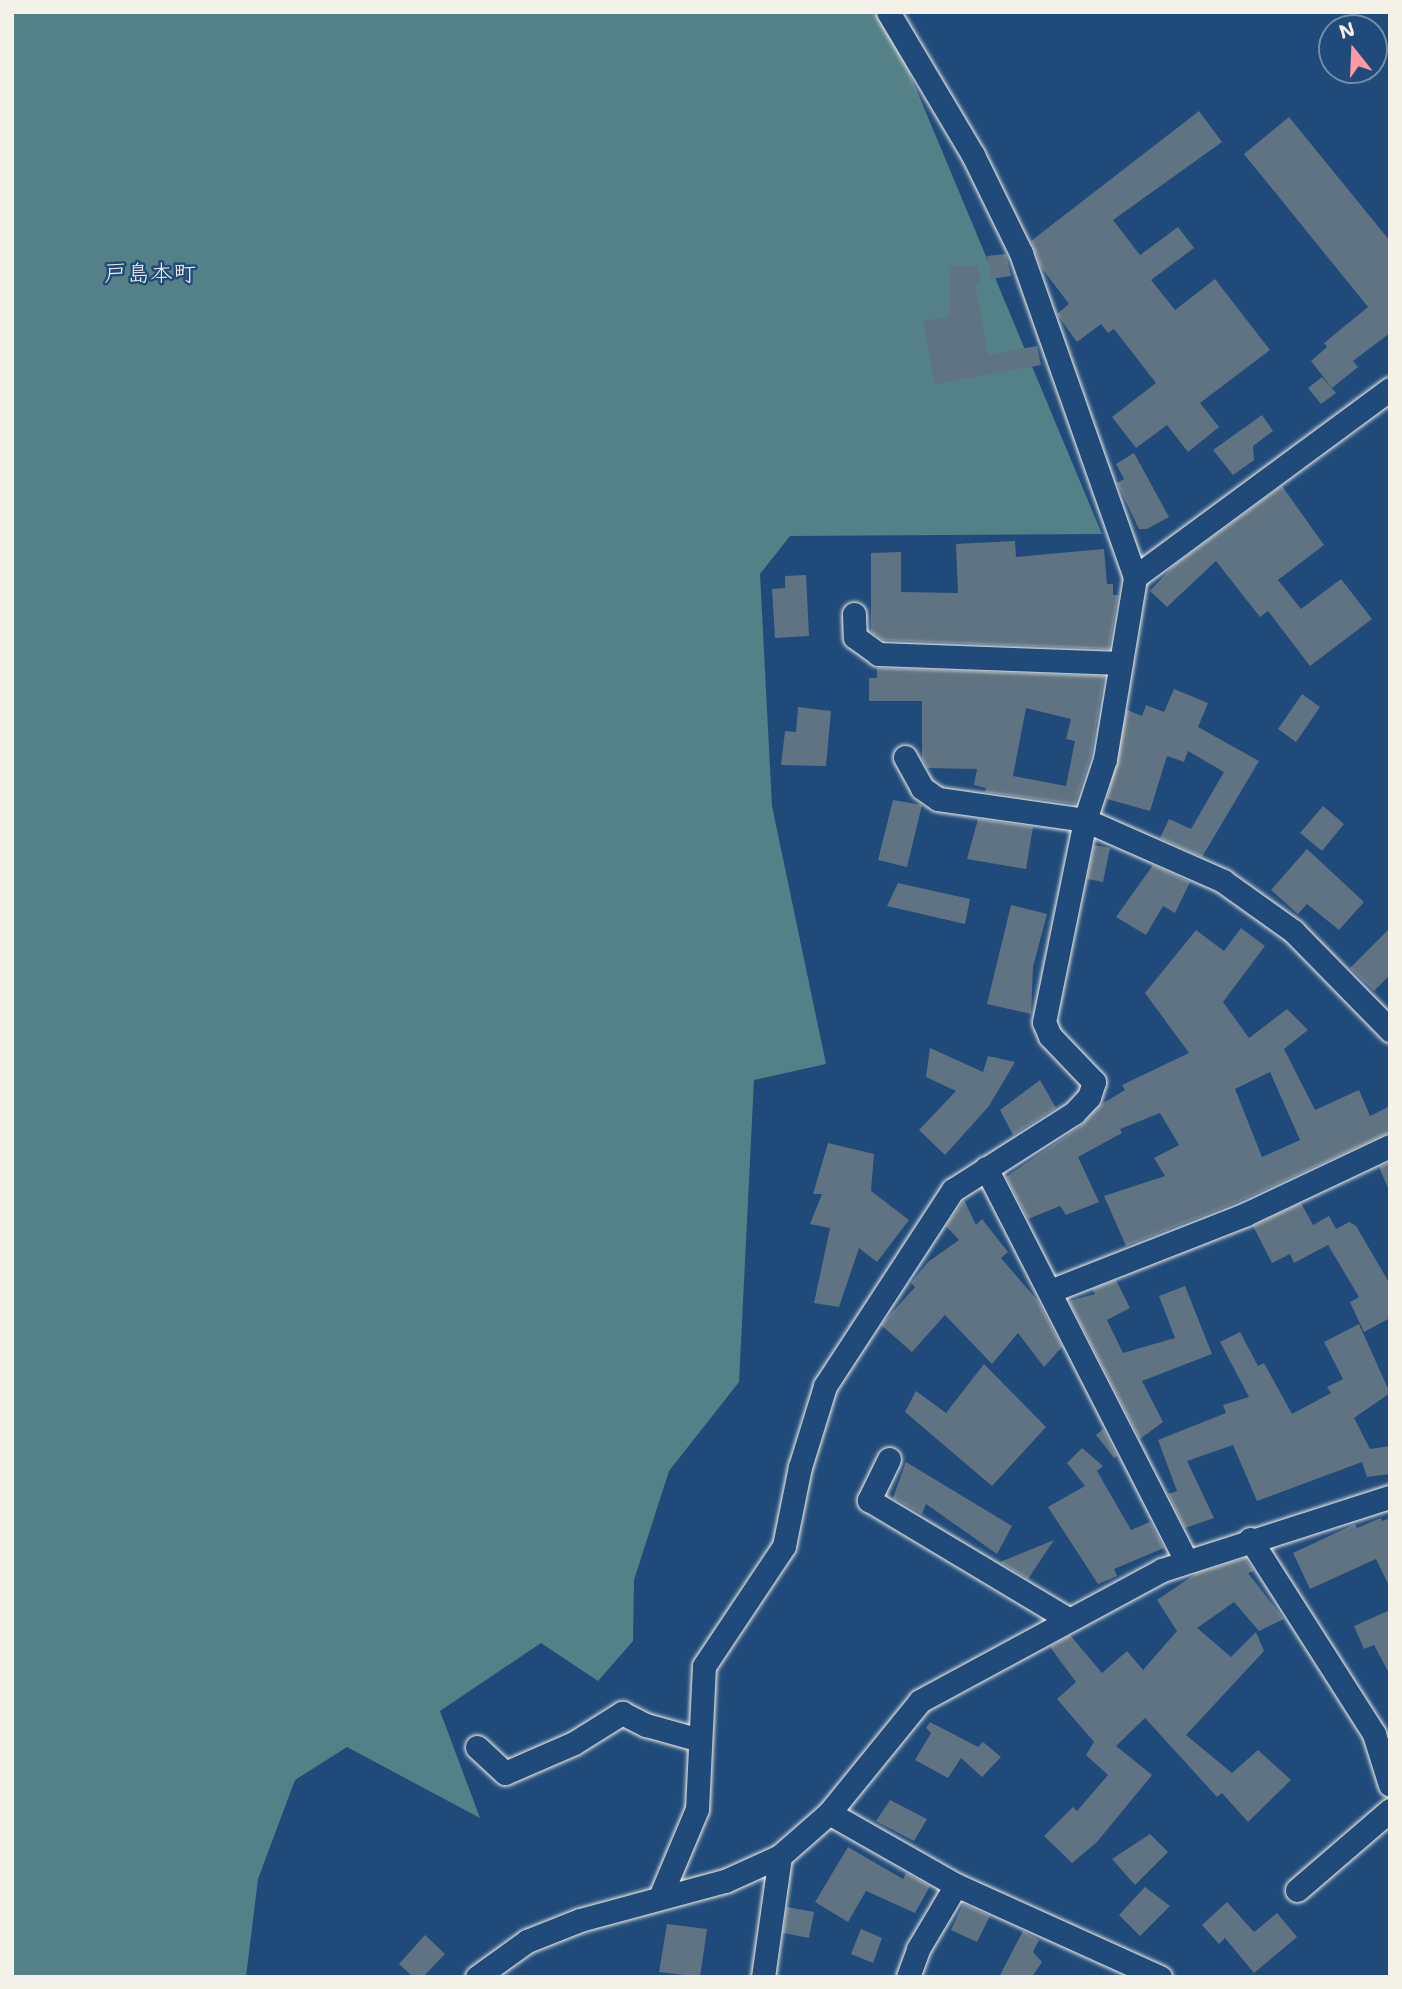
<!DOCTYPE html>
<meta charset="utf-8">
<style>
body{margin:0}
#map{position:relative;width:1402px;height:1989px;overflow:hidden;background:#1f4a7a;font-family:"Shantell Sans","Klee One",sans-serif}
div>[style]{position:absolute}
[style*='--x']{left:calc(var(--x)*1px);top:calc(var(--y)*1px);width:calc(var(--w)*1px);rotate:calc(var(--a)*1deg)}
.green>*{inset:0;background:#548088}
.building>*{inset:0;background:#607382}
.roads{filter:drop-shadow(0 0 2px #f4f1e8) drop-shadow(0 0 2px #f4f1e8)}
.minor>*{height:23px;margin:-11.5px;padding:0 11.5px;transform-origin:11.5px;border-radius:11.5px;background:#1f4a7a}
span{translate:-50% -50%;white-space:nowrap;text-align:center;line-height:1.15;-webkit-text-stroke:5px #1f4a7a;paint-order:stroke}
.quarter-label{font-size:23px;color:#f4f1e8}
.frame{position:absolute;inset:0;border:14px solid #f4f1e8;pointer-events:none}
.north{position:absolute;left:1318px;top:14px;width:70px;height:70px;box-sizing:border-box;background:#1f4a7a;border:2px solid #748da6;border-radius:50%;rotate:342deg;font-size:19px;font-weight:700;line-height:28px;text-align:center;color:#f4f1e8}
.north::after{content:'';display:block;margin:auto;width:24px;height:32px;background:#ff9aa2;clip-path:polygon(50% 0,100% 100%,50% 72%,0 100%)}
</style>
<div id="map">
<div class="green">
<i style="clip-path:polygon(12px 12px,884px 12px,1102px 534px,790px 536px,760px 574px,772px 806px,826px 1064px,754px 1080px,739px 1382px,669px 1471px,634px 1580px,633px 1641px,598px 1681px,541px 1643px,440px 1711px,480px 1818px,347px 1747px,295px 1780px,258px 1879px,246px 1977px,12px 1977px)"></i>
</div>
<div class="building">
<i style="clip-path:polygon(1199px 111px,1222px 142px,1113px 220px,1140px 255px,1178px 227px,1194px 248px,1151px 280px,1175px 310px,1215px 279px,1270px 350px,1200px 403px,1219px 427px,1188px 452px,1167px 425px,1136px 448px,1112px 417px,1156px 383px,1114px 329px,1108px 333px,1101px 324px,1077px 342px,1057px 314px,1069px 304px,1041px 267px,1031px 241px)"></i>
<i style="clip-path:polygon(1289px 117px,1390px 241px,1390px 333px,1353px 361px,1358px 367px,1332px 388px,1311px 361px,1327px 347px,1324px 343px,1368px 307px,1244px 154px)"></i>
<i style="clip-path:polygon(1006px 254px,1011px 276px,991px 279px,987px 256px)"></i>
<i style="clip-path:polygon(949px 266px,978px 266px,981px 283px,975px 284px,988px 355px,1037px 346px,1041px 365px,935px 384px,923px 321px,950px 316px)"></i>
<i style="clip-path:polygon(1322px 377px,1336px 393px,1321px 404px,1308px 388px)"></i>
<i style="clip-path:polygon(1262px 415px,1273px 431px,1253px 446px,1254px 460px,1233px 475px,1213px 450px)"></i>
<i style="clip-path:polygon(1134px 453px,1169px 517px,1147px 529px,1139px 529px,1117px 483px,1124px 479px,1116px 464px)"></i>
<i style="clip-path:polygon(1282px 486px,1324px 545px,1278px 580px,1301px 609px,1341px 579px,1372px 619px,1310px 666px,1268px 611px,1260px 617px,1216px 561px,1167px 607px,1150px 591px,1173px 566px)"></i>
<i style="clip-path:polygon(1015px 541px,1016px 557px,1104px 549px,1107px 584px,1113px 584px,1113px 595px,1118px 595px,1109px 649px,883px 640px,871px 632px,871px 553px,901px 552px,901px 592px,958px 593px,956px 544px)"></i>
<i style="clip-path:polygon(806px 575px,809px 636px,775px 638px,772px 589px,785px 588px,785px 576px)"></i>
<i style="clip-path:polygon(evenodd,877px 668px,1104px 676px,1091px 756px,1075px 804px,985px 792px,986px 788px,974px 785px,977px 769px,927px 768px,922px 758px,922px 701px,869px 701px,869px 678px,877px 678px,877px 668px,1026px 708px,1071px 719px,1066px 739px,1075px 741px,1066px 786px,1013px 776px,1026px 708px)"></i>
<i style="clip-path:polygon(1174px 689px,1208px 703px,1198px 727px,1259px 761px,1202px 857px,1160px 838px,1169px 819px,1191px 829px,1224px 772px,1188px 751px,1184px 762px,1167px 756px,1150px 811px,1107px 799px,1127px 710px,1142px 716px,1146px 705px,1164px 712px)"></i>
<i style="clip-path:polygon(1302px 694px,1320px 707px,1296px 742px,1278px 729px)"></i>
<i style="clip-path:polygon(798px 707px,831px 711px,826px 766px,781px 765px,785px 731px,796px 732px)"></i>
<i style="clip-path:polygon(893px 800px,922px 805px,907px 867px,878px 860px)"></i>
<i style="clip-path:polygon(1323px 806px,1344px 824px,1322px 851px,1300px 833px)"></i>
<i style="clip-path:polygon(978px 819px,1033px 827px,1026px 869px,967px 859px)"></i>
<i style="clip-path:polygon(1094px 845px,1110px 848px,1103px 882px,1087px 879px)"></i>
<i style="clip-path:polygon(1307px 849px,1364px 902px,1339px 930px,1307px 904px,1298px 914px,1271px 890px)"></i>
<i style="clip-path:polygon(1153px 865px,1190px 882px,1175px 913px,1163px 906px,1146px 935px,1116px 917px)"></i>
<i style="clip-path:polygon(898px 883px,970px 899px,965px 924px,887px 906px)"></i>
<i style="clip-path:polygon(1011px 905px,1047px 914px,1033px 967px,1031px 1014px,987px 1004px)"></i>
<i style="clip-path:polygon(evenodd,1241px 928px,1265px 946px,1223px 1002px,1249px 1038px,1287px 1009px,1308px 1030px,1284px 1049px,1315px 1110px,1359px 1090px,1370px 1116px,1390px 1106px,1390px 1132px,1240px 1201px,1126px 1246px,1104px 1196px,1165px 1176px,1154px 1158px,1179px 1145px,1160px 1113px,1120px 1129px,1122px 1133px,1078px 1157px,1099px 1202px,1066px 1215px,1060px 1206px,1028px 1219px,1006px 1177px,1082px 1125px,1100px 1105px,1125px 1090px,1122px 1085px,1189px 1053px,1145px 993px,1196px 930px,1224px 951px,1241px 928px,1270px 1072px,1300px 1140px,1262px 1157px,1235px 1089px,1270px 1072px)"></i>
<i style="clip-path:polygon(1390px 928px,1390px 975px,1374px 991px,1350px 968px)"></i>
<i style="clip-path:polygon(930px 1048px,983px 1072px,988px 1056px,1015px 1062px,989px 1106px,945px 1155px,919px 1130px,956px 1091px,926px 1077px)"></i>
<i style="clip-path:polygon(1040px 1080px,1056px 1108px,1013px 1135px,1000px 1110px)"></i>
<i style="clip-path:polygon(828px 1143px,874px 1154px,871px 1191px,909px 1220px,877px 1262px,859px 1248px,839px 1307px,814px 1303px,830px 1228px,810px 1224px,822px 1194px,813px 1194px)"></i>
<i style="clip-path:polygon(1390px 1162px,1390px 1193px,1379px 1167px)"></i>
<i style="clip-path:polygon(964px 1200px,976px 1225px,982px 1219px,1008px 1252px,1001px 1258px,1038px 1301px,1062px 1347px,1044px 1367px,1018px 1333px,992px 1364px,945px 1315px,912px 1352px,881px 1325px,915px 1287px,911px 1283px,928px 1262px,959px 1240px,946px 1226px)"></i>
<i style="clip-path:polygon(1301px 1203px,1313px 1225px,1329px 1216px,1336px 1229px,1349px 1222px,1356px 1226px,1390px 1284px,1390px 1318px,1364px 1332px,1350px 1302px,1359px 1297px,1328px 1245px,1294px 1263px,1290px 1254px,1272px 1263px,1253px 1226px)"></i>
<i style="clip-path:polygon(1116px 1280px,1130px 1308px,1107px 1320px,1123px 1353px,1175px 1338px,1159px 1296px,1185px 1286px,1212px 1354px,1142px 1381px,1163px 1422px,1140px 1439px,1069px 1301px,1095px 1294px,1092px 1289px)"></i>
<i style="clip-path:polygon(1359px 1324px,1390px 1393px,1354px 1418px,1370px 1449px,1390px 1446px,1390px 1474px,1367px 1477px,1362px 1462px,1257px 1501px,1233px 1445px,1187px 1461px,1214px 1518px,1185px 1528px,1168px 1494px,1177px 1491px,1158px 1440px,1226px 1413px,1223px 1405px,1249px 1397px,1220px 1342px,1240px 1332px,1258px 1366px,1264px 1363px,1292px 1414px,1331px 1393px,1327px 1387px,1343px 1379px,1324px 1342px)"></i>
<i style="clip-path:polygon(984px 1364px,1046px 1427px,992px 1486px,905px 1412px,916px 1391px,946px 1413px)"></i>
<i style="clip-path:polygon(1103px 1429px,1117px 1456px,1114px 1458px,1096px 1435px)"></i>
<i style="clip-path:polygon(1082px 1448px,1103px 1466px,1097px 1471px,1131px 1530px,1150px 1522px,1164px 1548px,1114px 1569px,1117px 1576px,1098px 1584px,1048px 1507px,1085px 1486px,1067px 1463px)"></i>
<i style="clip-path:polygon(906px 1462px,1012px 1526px,997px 1554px,926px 1504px,922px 1514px,893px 1498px)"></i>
<i style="clip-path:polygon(1381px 1518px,1382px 1521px,1390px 1518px,1390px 1588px,1376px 1559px,1310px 1589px,1293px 1553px,1355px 1524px,1357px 1528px)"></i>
<i style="clip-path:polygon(1054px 1540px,1028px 1579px,1000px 1562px)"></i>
<i style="clip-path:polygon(1245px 1558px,1254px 1571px,1248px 1573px,1284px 1619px,1259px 1631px,1234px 1602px,1197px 1628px,1231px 1657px,1256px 1632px,1264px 1651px,1186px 1735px,1232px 1773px,1258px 1750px,1291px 1780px,1248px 1822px,1222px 1793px,1217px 1797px,1145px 1718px,1116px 1746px,1152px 1775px,1097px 1842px,1072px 1863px,1044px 1836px,1073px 1807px,1077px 1811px,1108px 1775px,1086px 1755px,1094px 1742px,1057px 1699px,1076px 1682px,1050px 1647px,1070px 1635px,1102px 1673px,1127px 1651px,1143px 1670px,1177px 1631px,1157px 1600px,1197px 1573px)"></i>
<i style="clip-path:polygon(1390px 1610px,1390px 1675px,1374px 1645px,1364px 1649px,1354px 1626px)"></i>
<i style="clip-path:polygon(930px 1722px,978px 1747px,983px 1742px,1001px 1757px,982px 1777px,961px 1758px,948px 1778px,915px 1760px,931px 1733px,926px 1728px)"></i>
<i style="clip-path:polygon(890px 1800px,927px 1819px,914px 1841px,876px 1821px)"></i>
<i style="clip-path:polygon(1150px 1834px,1168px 1852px,1135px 1885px,1112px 1859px)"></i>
<i style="clip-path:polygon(848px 1847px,903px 1879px,906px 1873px,930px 1886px,915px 1913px,866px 1891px,848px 1922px,815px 1902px)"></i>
<i style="clip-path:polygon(1145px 1887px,1170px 1906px,1140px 1936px,1119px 1915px)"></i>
<i style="clip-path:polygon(1227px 1902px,1254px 1932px,1277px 1913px,1297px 1937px,1254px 1973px,1225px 1938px,1219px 1944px,1202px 1925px)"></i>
<i style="clip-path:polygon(963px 1904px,990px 1916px,977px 1942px,951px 1930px)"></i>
<i style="clip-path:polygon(787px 1907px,814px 1912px,809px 1938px,783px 1933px)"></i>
<i style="clip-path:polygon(667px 1924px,707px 1929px,700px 1977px,659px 1972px)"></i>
<i style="clip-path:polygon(861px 1929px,882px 1938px,873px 1963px,851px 1954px)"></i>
<i style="clip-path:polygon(1023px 1931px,1039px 1940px,1033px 1952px,1042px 1962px,1032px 1977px,999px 1977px)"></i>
<i style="clip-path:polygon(425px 1935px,445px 1954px,423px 1977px,413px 1977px,399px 1964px)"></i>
</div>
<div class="roads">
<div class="minor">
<i style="--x:1135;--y:577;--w:317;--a:-36.4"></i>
<i style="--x:854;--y:614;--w:23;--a:88"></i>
<i style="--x:855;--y:637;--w:29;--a:36"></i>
<i style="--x:878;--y:654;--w:243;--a:2.1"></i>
<i style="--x:905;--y:757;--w:35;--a:61"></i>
<i style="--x:922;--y:788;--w:19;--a:35"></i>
<i style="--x:938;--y:799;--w:148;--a:8.1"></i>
<i style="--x:1085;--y:820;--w:151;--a:23.8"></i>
<i style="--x:1223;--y:881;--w:86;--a:35.5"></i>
<i style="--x:1293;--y:931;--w:139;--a:45.6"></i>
<i style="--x:986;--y:1168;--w:441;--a:63"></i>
<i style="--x:1050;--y:1291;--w:211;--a:-21.4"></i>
<i style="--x:1246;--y:1214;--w:159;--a:-25.3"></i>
<i style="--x:889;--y:1459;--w:46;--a:116"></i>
<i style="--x:869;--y:1500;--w:232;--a:30.9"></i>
<i style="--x:1250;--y:1539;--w:231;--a:57.5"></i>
<i style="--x:1374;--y:1734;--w:53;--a:72.6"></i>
<i style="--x:477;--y:1747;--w:38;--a:43"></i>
<i style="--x:505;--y:1773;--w:75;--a:-23.5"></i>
<i style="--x:574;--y:1743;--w:57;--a:-32"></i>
<i style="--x:622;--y:1713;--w:27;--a:27"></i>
<i style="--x:646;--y:1725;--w:56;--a:15.5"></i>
<i style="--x:829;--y:1813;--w:146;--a:29.6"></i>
<i style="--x:956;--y:1885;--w:224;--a:24.3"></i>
<i style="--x:1297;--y:1890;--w:123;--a:-40.7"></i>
<i style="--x:660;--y:1897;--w:95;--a:-67.2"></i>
<i style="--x:697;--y:1809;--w:143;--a:-87.2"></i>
<i style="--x:704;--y:1666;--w:144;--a:-56.3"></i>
<i style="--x:784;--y:1546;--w:81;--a:-78.6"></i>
<i style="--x:800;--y:1467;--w:85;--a:-72.8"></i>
<i style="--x:825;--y:1386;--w:234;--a:-56.9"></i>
<i style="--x:953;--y:1190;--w:143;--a:-32.5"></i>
<i style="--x:1074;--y:1113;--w:22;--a:-47"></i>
<i style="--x:1089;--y:1097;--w:16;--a:-72"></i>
<i style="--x:1094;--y:1082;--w:64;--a:-133.7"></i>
<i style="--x:1050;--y:1036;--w:15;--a:-113"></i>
<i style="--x:1044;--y:1022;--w:206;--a:-78.5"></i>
<i style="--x:1085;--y:820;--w:64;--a:-71.8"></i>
<i style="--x:1105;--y:759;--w:184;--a:-80.6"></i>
<i style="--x:1135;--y:577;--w:343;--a:-109.4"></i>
<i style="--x:1021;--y:253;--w:109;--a:-116.1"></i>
<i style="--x:973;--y:155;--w:166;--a:-120.7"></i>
<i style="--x:477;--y:1977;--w:62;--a:-35.8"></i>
<i style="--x:527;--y:1941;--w:57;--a:-21.6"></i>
<i style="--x:580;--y:1920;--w:150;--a:-15.1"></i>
<i style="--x:725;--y:1881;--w:60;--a:-24.4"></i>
<i style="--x:780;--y:1856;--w:65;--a:-41.3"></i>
<i style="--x:829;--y:1813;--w:144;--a:-50.9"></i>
<i style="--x:920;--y:1701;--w:275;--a:-28.4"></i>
<i style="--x:1162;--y:1570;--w:239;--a:-17.8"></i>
<i style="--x:763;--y:1977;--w:122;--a:-82"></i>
<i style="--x:908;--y:1977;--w:30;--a:-70"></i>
<i style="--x:918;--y:1949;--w:74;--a:-59.3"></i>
</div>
</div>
<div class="quarter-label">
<span style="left:150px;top:273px">戸島本町</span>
</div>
<div class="frame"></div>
<div class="north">N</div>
</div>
